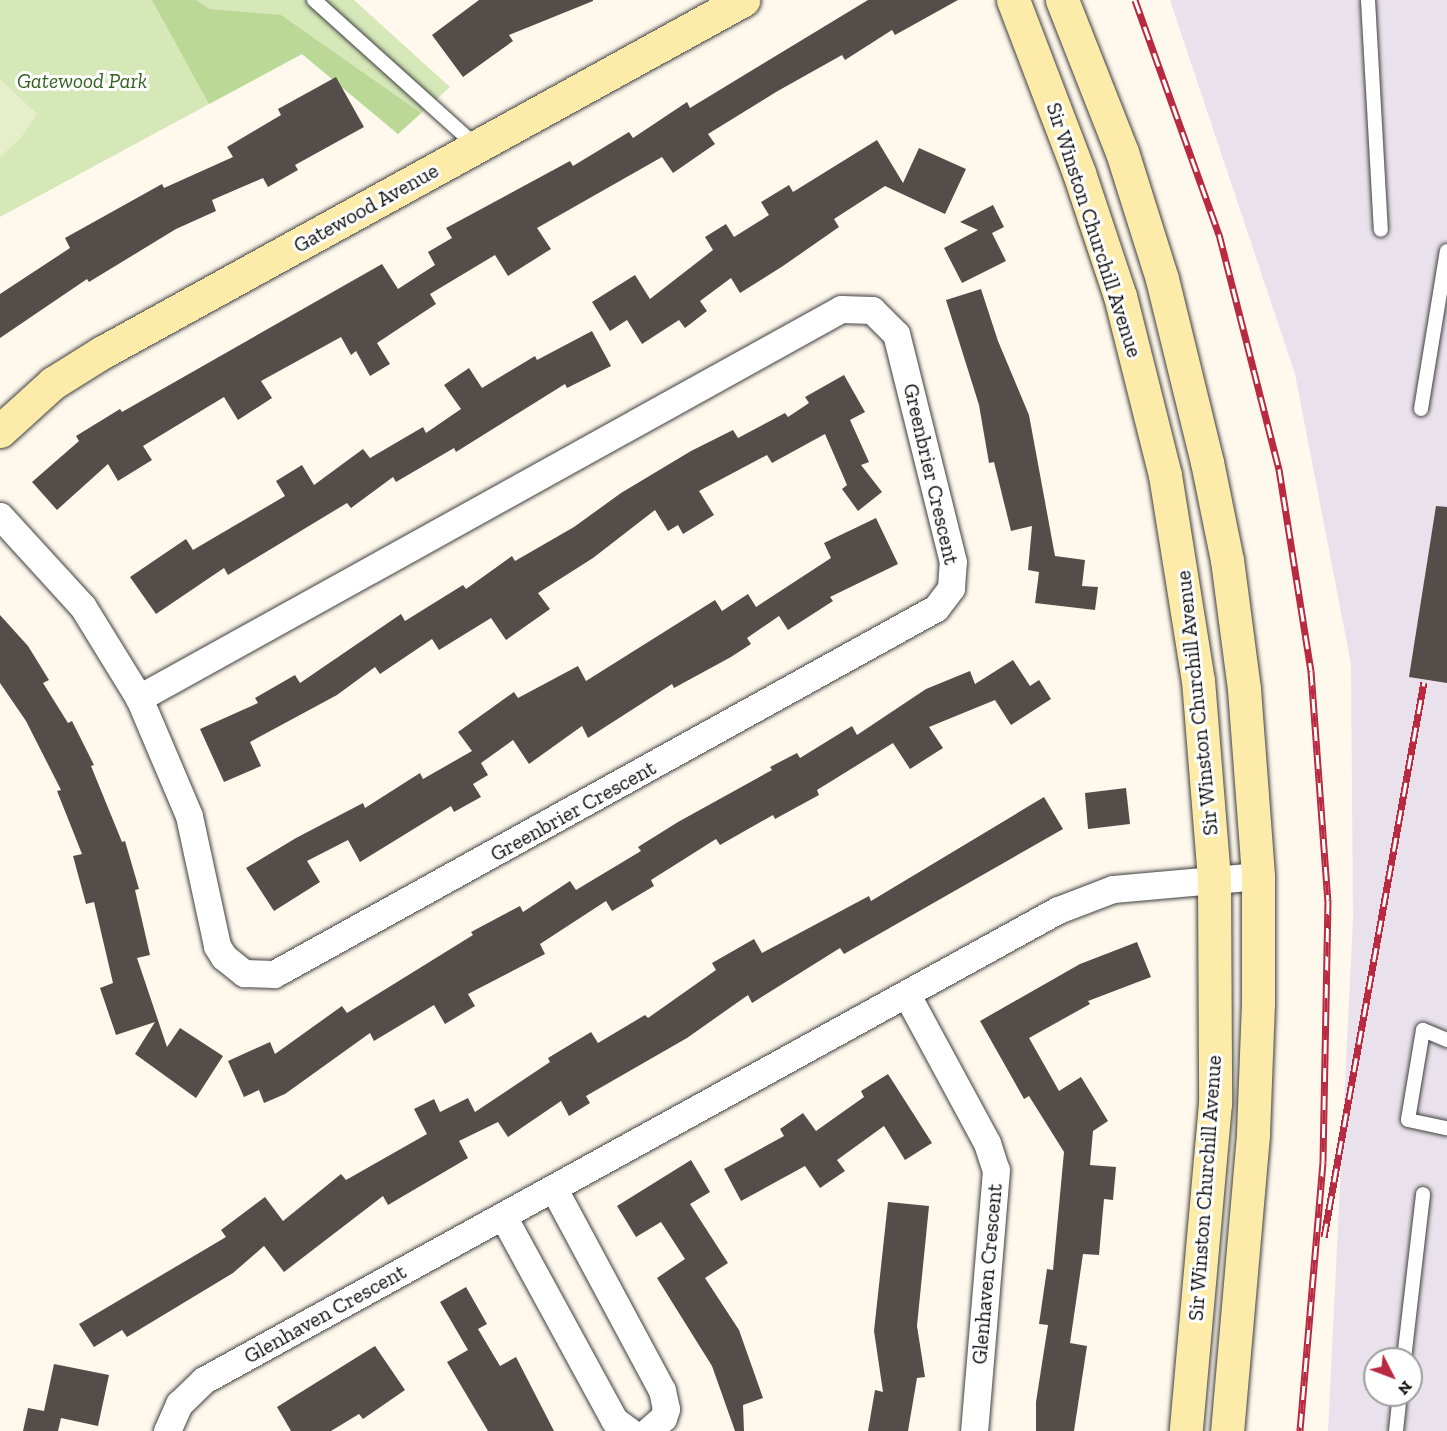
<!DOCTYPE html>
<style>
body{margin:0}
#map{position:relative;width:1447px;height:1431px;overflow:hidden;background:#fff9ed;font-family:"Zilla Slab",serif}
div>[style]{position:absolute}
[style*='--x']{left:calc(var(--x)*1px);top:calc(var(--y)*1px);width:calc(var(--w)*1px);rotate:calc(var(--a)*1deg)}
.industrial>*{inset:0;background:#e9e1eb}
.green>*{inset:0;background:#d6e8b8}
.forest>*{inset:0;background:#bbd897}
.pitch>*{inset:0;background:#e6efc9}
.building>*{inset:0;background:#554d49}
.roads{filter:drop-shadow(0 0 2px #404040) drop-shadow(0 0 2px #404040)}
.lane>*{height:14px;margin:-7px;padding:0 7px;transform-origin:7px;border-radius:7px;background:#fff}
.street>*{height:27px;margin:-13.5px;padding:0 13.5px;transform-origin:13.5px;border-radius:13.5px;background:#fff}
.secondary>*{height:33px;margin:-16.5px;padding:0 16.5px;transform-origin:16.5px;border-radius:16.5px;background:#fdeba9}
.rail>*{height:7px;margin-top:-3.5px;transform-origin:0;background:repeating-linear-gradient(90deg,#fff 0 14px,#b9293f 0 28px);box-sizing:border-box;border-block:2px solid #b9293f}
span{translate:-50% -50%;white-space:nowrap;text-align:center;line-height:1.15;-webkit-text-stroke:6px #fff;paint-order:stroke}
.park-label{font-size:21px;color:#34621f;font-style:italic}
.street-label{font-size:21px;color:#0d0d0d}
.north{position:absolute;left:1363px;top:1347px;width:60px;height:60px;box-sizing:border-box;background:#fff;border:2px solid #9e9e9e;border-radius:50%;rotate:132deg;font-size:16px;font-weight:700;line-height:24px;text-align:center;color:#0d0d0d}
.north::after{content:'';display:block;margin:auto;width:21px;height:27px;background:#b9293f;clip-path:polygon(50% 0,100% 100%,50% 72%,0 100%)}
</style>
<div id="map">
<div class="industrial">
<i style="clip-path:polygon(evenodd,1170px 0,1447px 0,1447px 1431px,1328px 1431px,1353px 919px,1351px 664px,1295px 374px,1170px 0,1375px 1359px,1411px 1359px,1411px 1395px,1375px 1395px,1375px 1359px)"></i>
</div>
<div class="green">
<i style="clip-path:polygon(0 0,354px 0,450px 87px,398px 134px,302px 54px,0 217px)"></i>
</div>
<div class="forest">
<i style="clip-path:polygon(152px 0,196px 0,209px 9px,281px 15px,421px 113px,398px 134px,302px 54px,209px 104px)"></i>
</div>
<div class="pitch">
<i style="clip-path:polygon(0 79px,37px 114px,20px 139px,0 157px)"></i>
</div>
<div class="building">
<i style="clip-path:polygon(479px 0,593px 0,593px 1px,509px 35px,513px 41px,463px 77px,432px 35px)"></i>
<i style="clip-path:polygon(868px 0,958px 0,895px 35px,892px 30px,845px 60px,842px 55px,776px 92px,708px 134px,715px 144px,673px 173px,662px 157px,537px 228px,551px 249px,508px 276px,495px 255px,430px 294px,436px 304px,377px 343px,390px 364px,370px 376px,356px 351px,351px 355px,341px 337px,261px 381px,272px 398px,238px 420px,224px 397px,143px 446px,152px 460px,118px 481px,108px 464px,57px 510px,32px 482px,79px 441px,76px 436px,120px 409px,122px 412px,382px 264px,398px 289px,435px 265px,428px 252px,452px 238px,446px 228px,570px 161px,573px 166px,629px 132px,633px 138px,687px 102px,690px 108px)"></i>
<i style="clip-path:polygon(336px 77px,364px 127px,295px 165px,298px 170px,268px 187px,263px 178px,212px 200px,216px 211px,176px 229px,89px 282px,87px 279px,0 338px,0 294px,70px 248px,65px 238px,162px 184px,164px 188px,233px 157px,227px 147px,281px 115px,278px 109px)"></i>
<i style="clip-path:polygon(877px 140px,903px 183px,919px 148px,966px 169px,945px 214px,885px 186px,834px 219px,839px 227px,783px 266px,740px 293px,731px 278px,700px 301px,707px 311px,685px 328px,679px 320px,642px 344px,627px 320px,610px 331px,592px 302px,635px 275px,650px 299px,713px 250px,705px 237px,726px 224px,734px 237px,769px 215px,761px 202px,789px 185px,793px 192px)"></i>
<i style="clip-path:polygon(993px 205px,1004px 227px,992px 233px,1006px 261px,962px 283px,944px 248px,978px 230px,960px 222px)"></i>
<i style="clip-path:polygon(981px 289px,998px 341px,1029px 415px,1055px 556px,1085px 560px,1082px 586px,1098px 587px,1095px 610px,1035px 603px,1039px 572px,1028px 570px,1032px 526px,1011px 531px,994px 462px,989px 463px,979px 405px,946px 300px)"></i>
<i style="clip-path:polygon(592px 331px,611px 366px,567px 388px,565px 384px,456px 452px,454px 448px,396px 482px,393px 477px,351px 508px,347px 503px,228px 575px,224px 568px,156px 614px,130px 577px,186px 539px,193px 550px,285px 496px,276px 481px,302px 465px,314px 485px,363px 449px,370px 458px,423px 427px,426px 433px,461px 409px,444px 385px,469px 368px,482px 388px,535px 356px,537px 360px)"></i>
<i style="clip-path:polygon(844px 375px,865px 412px,850px 420px,869px 462px,861px 465px,882px 492px,858px 511px,842px 489px,847px 485px,825px 434px,772px 463px,767px 455px,699px 491px,714px 515px,683px 534px,678px 525px,668px 531px,655px 510px,593px 558px,538px 593px,550px 609px,506px 640px,491px 618px,439px 650px,432px 639px,380px 674px,375px 667px,337px 695px,250px 742px,261px 766px,224px 782px,200px 729px,258px 703px,255px 698px,295px 675px,300px 683px,401px 614px,405px 621px,463px 585px,466px 589px,512px 556px,515px 561px,574px 527px,621px 493px,691px 451px,733px 430px,738px 438px,785px 413px,788px 417px,809px 403px,805px 397px)"></i>
<i style="clip-path:polygon(1436px 506px,1447px 507px,1447px 683px,1409px 677px)"></i>
<i style="clip-path:polygon(876px 518px,898px 564px,830px 597px,833px 601px,788px 630px,779px 616px,747px 638px,751px 644px,731px 657px,674px 688px,672px 684px,588px 738px,582px 726px,529px 764px,513px 740px,481px 763px,488px 775px,473px 784px,481px 797px,454px 812px,451px 806px,360px 862px,348px 840px,307px 861px,320px 882px,274px 911px,246px 868px,296px 838px,363px 803px,365px 808px,420px 773px,423px 779px,472px 751px,458px 732px,514px 692px,518px 698px,578px 666px,586px 681px,715px 600px,722px 611px,748px 594px,756px 607px,831px 558px,824px 543px)"></i>
<i style="clip-path:polygon(0 615px,28px 646px,49px 680px,43px 683px,68px 723px,72px 721px,94px 765px,91px 766px,122px 842px,125px 841px,139px 889px,135px 890px,150px 955px,137px 958px,167px 1047px,180px 1028px,223px 1056px,196px 1098px,135px 1054px,155px 1022px,116px 1035px,100px 988px,113px 983px,94px 902px,86px 904px,73px 856px,82px 854px,57px 791px,61px 790px,26px 721px,0 683px)"></i>
<i style="clip-path:polygon(1013px 660px,1030px 686px,1039px 680px,1051px 699px,1011px 725px,995px 700px,929px 727px,943px 748px,910px 769px,893px 743px,817px 790px,819px 795px,775px 819px,773px 815px,720px 845px,716px 839px,651px 880px,654px 886px,612px 911px,606px 901px,540px 944px,545px 954px,468px 994px,475px 1006px,445px 1024px,434px 1005px,374px 1041px,370px 1033px,285px 1094px,264px 1103px,259px 1090px,244px 1097px,228px 1061px,270px 1042px,275px 1054px,342px 1006px,347px 1013px,473px 935px,471px 932px,520px 906px,523px 912px,570px 881px,576px 890px,641px 851px,638px 847px,678px 822px,772px 770px,770px 767px,797px 753px,800px 758px,852px 726px,857px 735px,926px 689px,970px 671px,975px 684px)"></i>
<i style="clip-path:polygon(1126px 788px,1130px 824px,1088px 829px,1085px 793px)"></i>
<i style="clip-path:polygon(1044px 797px,1063px 829px,844px 954px,840px 948px,752px 1003px,748px 995px,687px 1038px,586px 1096px,590px 1103px,569px 1116px,561px 1101px,508px 1137px,498px 1122px,459px 1141px,468px 1158px,388px 1205px,383px 1196px,284px 1272px,264px 1246px,233px 1273px,127px 1337px,122px 1330px,94px 1347px,79px 1324px,226px 1237px,221px 1230px,265px 1197px,283px 1221px,341px 1174px,346px 1180px,427px 1134px,414px 1109px,434px 1099px,440px 1112px,468px 1098px,475px 1112px,550px 1062px,548px 1058px,591px 1032px,598px 1043px,645px 1015px,648px 1018px,716px 970px,712px 963px,754px 939px,762px 953px,869px 896px,871px 901px)"></i>
<i style="clip-path:polygon(1137px 942px,1151px 977px,1088px 1001px,1090px 1004px,1029px 1038px,1059px 1091px,1081px 1077px,1108px 1121px,1093px 1131px,1090px 1165px,1116px 1167px,1113px 1200px,1104px 1199px,1099px 1255px,1083px 1254px,1070px 1343px,1087px 1346px,1074px 1431px,1036px 1431px,1036px 1402px,1048px 1325px,1039px 1324px,1047px 1269px,1053px 1270px,1064px 1152px,1029px 1096px,1024px 1099px,980px 1021px,1080px 964px)"></i>
<i style="clip-path:polygon(888px 1074px,932px 1143px,905px 1160px,884px 1126px,837px 1160px,845px 1171px,820px 1188px,805px 1166px,741px 1201px,724px 1169px,784px 1136px,780px 1129px,803px 1113px,816px 1131px,864px 1097px,861px 1091px)"></i>
<i style="clip-path:polygon(691px 1160px,710px 1192px,690px 1204px,728px 1263px,705px 1278px,739px 1330px,763px 1398px,743px 1405px,744px 1431px,735px 1431px,712px 1366px,657px 1278px,685px 1259px,661px 1222px,636px 1237px,617px 1206px)"></i>
<i style="clip-path:polygon(888px 1202px,929px 1206px,917px 1326px,925px 1377px,917px 1378px,908px 1431px,868px 1431px,875px 1390px,883px 1392px,874px 1331px)"></i>
<i style="clip-path:polygon(466px 1287px,487px 1324px,478px 1329px,500px 1366px,516px 1357px,554px 1431px,488px 1431px,447px 1362px,468px 1350px,440px 1302px)"></i>
<i style="clip-path:polygon(375px 1346px,405px 1390px,363px 1419px,359px 1414px,331px 1431px,291px 1431px,277px 1407px)"></i>
<i style="clip-path:polygon(54px 1364px,109px 1375px,98px 1426px,61px 1418px,58px 1431px,23px 1431px,28px 1408px,44px 1411px)"></i>
</div>
<div class="roads">
<div class="lane">
<i style="--x:314;--y:0;--w:218;--a:42"></i>
<i style="--x:1368;--y:0;--w:230;--a:86.8"></i>
<i style="--x:1421;--y:409;--w:160;--a:-80.7"></i>
<i style="--x:1447;--y:1040;--w:26;--a:-157"></i>
<i style="--x:1423;--y:1030;--w:91;--a:99.5"></i>
<i style="--x:1408;--y:1120;--w:40;--a:12"></i>
<i style="--x:1404;--y:1359;--w:166;--a:-83.4"></i>
<i style="--x:1396;--y:1431;--w:36;--a:-84"></i>
</div>
<div class="street">
<i style="--x:0;--y:516;--w:123;--a:47.6"></i>
<i style="--x:83;--y:607;--w:107;--a:58.4"></i>
<i style="--x:139;--y:698;--w:128;--a:67"></i>
<i style="--x:189;--y:816;--w:133;--a:77.8"></i>
<i style="--x:217;--y:946;--w:13;--a:58"></i>
<i style="--x:224;--y:957;--w:26;--a:39"></i>
<i style="--x:244;--y:973;--w:30;--a:2"></i>
<i style="--x:274;--y:974;--w:756;--a:-28.94"></i>
<i style="--x:936;--y:608;--w:25;--a:-53"></i>
<i style="--x:951;--y:588;--w:26;--a:-86"></i>
<i style="--x:953;--y:562;--w:235;--a:-104"></i>
<i style="--x:896;--y:334;--w:34;--a:-135"></i>
<i style="--x:872;--y:310;--w:31;--a:-178"></i>
<i style="--x:841;--y:309;--w:803;--a:151.01"></i>
<i style="--x:907;--y:995;--w:168;--a:61.6"></i>
<i style="--x:987;--y:1143;--w:28;--a:72"></i>
<i style="--x:996;--y:1170;--w:262;--a:94.8"></i>
<i style="--x:554;--y:1189;--w:228;--a:61.8"></i>
<i style="--x:662;--y:1390;--w:19;--a:78"></i>
<i style="--x:666;--y:1409;--w:9;--a:108"></i>
<i style="--x:663;--y:1418;--w:20;--a:139"></i>
<i style="--x:503;--y:1216;--w:232;--a:61.4"></i>
<i style="--x:614;--y:1420;--w:19;--a:36"></i>
<i style="--x:167;--y:1431;--w:30;--a:-66"></i>
<i style="--x:179;--y:1404;--w:35;--a:-44"></i>
<i style="--x:204;--y:1380;--w:975;--a:-28.83"></i>
<i style="--x:1058;--y:910;--w:59;--a:-20.9"></i>
<i style="--x:1113;--y:889;--w:146;--a:-5.1"></i>
</div>
<div class="secondary">
<i style="--x:1013;--y:0;--w:185;--a:69.1"></i>
<i style="--x:1079;--y:173;--w:130;--a:71.6"></i>
<i style="--x:1120;--y:296;--w:185;--a:75.9"></i>
<i style="--x:1165;--y:475;--w:208;--a:80.9"></i>
<i style="--x:1198;--y:680;--w:200;--a:85.4"></i>
<i style="--x:1214;--y:879;--w:224;--a:89.7"></i>
<i style="--x:1215;--y:1103;--w:329;--a:95.1"></i>
<i style="--x:1062;--y:0;--w:163;--a:68.5"></i>
<i style="--x:1122;--y:152;--w:133;--a:72.5"></i>
<i style="--x:1162;--y:279;--w:188;--a:76.2"></i>
<i style="--x:1207;--y:462;--w:100;--a:78.5"></i>
<i style="--x:1227;--y:560;--w:130;--a:82.5"></i>
<i style="--x:1244;--y:689;--w:188;--a:85.7"></i>
<i style="--x:1258;--y:876;--w:127;--a:90"></i>
<i style="--x:1258;--y:1003;--w:132;--a:92.2"></i>
<i style="--x:1253;--y:1135;--w:297;--a:95"></i>
<i style="--x:0;--y:431;--w:72;--a:-42.2"></i>
<i style="--x:53;--y:383;--w:57;--a:-32"></i>
<i style="--x:101;--y:353;--w:733;--a:-28.8"></i>
</div>
</div>
<div class="rail">
<i style="--x:1135;--y:0;--w:249;--a:70.3"></i>
<i style="--x:1219;--y:234;--w:243;--a:75.7"></i>
<i style="--x:1279;--y:469;--w:205;--a:81"></i>
<i style="--x:1311;--y:671;--w:230;--a:85.8"></i>
<i style="--x:1328;--y:900;--w:262;--a:91.1"></i>
<i style="--x:1323;--y:1162;--w:270;--a:94.9"></i>
<i style="--x:1324;--y:1237;--w:564;--a:-79.79"></i>
</div>
<div class="park-label">
<span style="left:82px;top:81px">Gatewood Park</span>
</div>
<div class="street-label">
<span style="left:366px;top:208px;rotate:-29deg">Gatewood Avenue</span>
<span style="left:1094px;top:230px;rotate:72deg">Sir Winston Churchill Avenue</span>
<span style="left:931px;top:474px;rotate:77deg">Greenbrier Crescent</span>
<span style="left:1197px;top:703px;rotate:-96deg">Sir Winston Churchill Avenue</span>
<span style="left:573px;top:811px;rotate:-29deg">Greenbrier Crescent</span>
<span style="left:1205px;top:1188px;rotate:-86deg">Sir Winston Churchill Avenue</span>
<span style="left:987px;top:1274px;rotate:-85deg">Glenhaven Crescent</span>
<span style="left:325px;top:1314px;rotate:-29deg">Glenhaven Crescent</span>
</div>
<div class="north">N</div>
</div>
